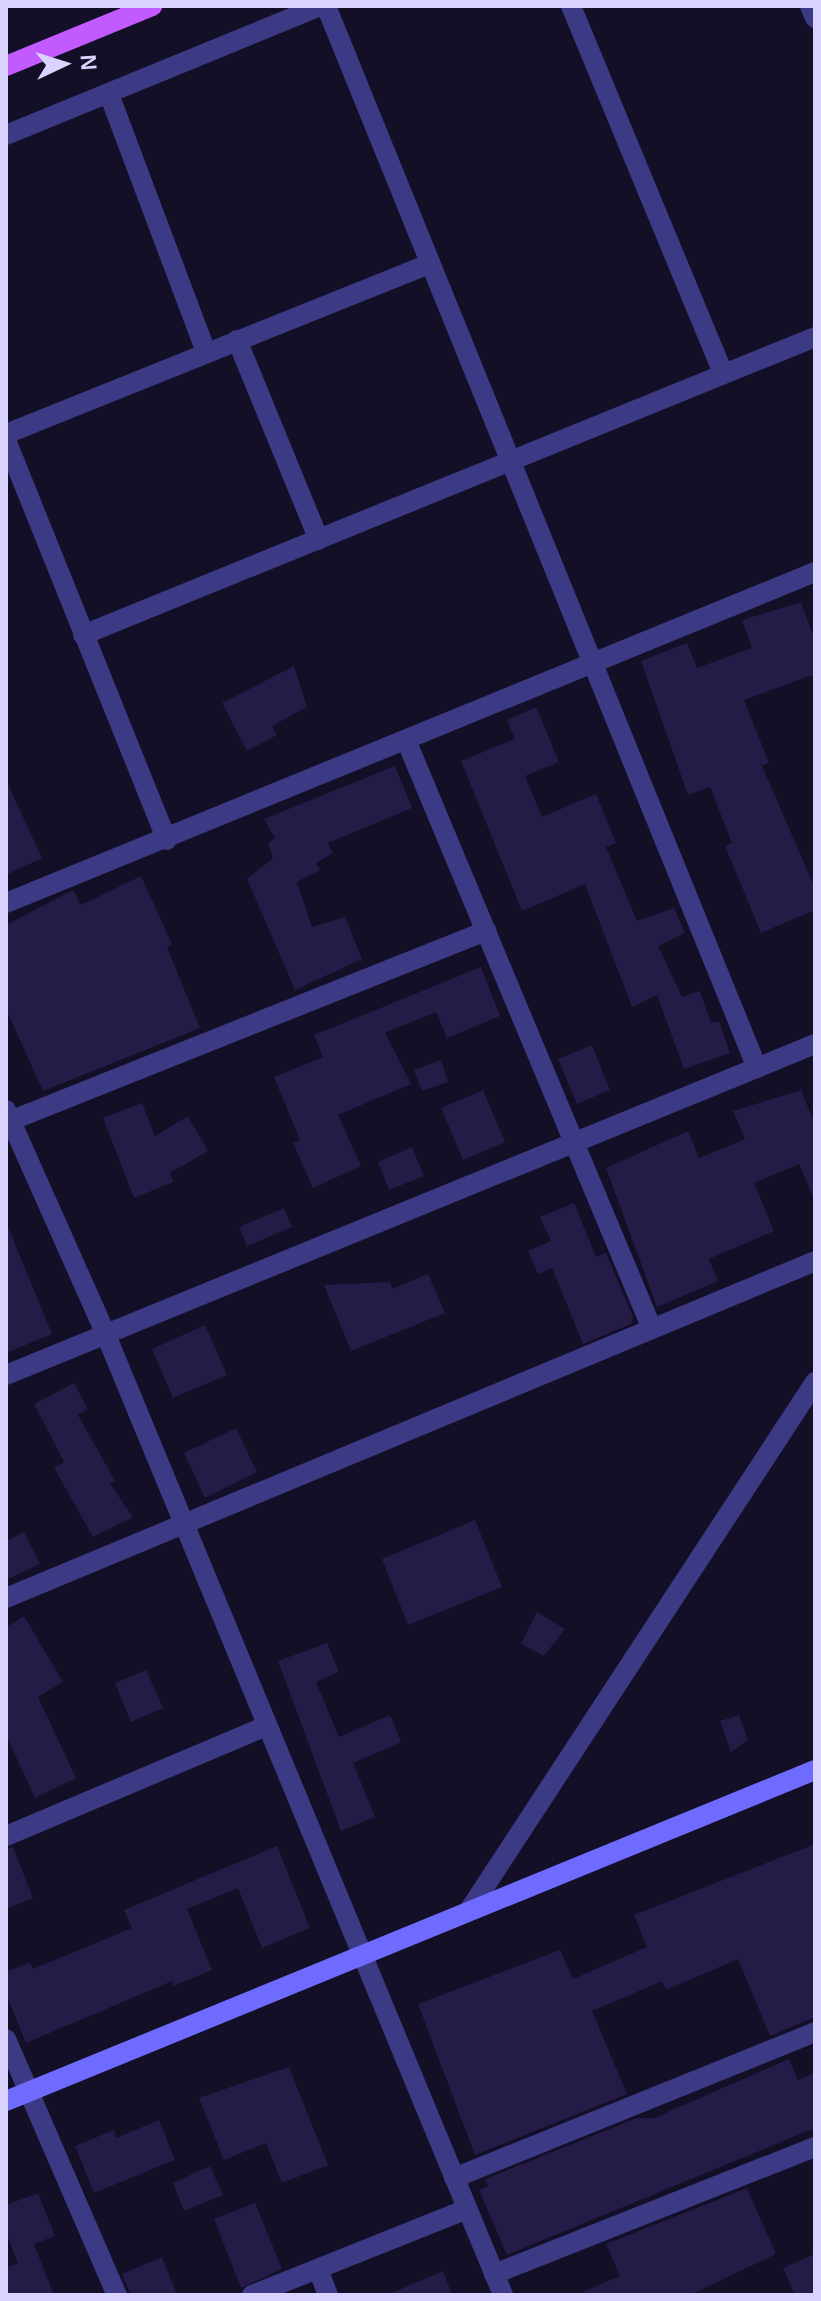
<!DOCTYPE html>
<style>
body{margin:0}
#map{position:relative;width:821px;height:2301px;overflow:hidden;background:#130f26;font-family:Helvetica,sans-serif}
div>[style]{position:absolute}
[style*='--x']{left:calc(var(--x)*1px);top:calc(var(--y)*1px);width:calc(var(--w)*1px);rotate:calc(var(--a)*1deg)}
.building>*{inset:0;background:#241b47}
.street>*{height:20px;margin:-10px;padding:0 10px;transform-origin:10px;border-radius:10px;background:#3d3a85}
.secondary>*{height:20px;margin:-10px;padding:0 10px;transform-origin:10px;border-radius:10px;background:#6f6bff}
.primary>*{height:20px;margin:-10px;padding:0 10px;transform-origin:10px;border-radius:10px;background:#c25bff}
span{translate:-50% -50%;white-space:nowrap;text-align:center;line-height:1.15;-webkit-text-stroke:7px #130f26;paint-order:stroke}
.frame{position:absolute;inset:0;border:8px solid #d9d4ff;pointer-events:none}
.north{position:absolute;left:24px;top:24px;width:80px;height:80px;-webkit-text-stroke:6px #130f26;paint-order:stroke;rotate:86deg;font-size:22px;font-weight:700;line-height:32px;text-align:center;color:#d9d4ff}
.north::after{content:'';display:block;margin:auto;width:28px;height:36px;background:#d9d4ff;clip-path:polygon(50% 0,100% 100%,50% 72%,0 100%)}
</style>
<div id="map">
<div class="building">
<i style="clip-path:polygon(801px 602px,815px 641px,815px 674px,744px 700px,769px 763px,762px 766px,815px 888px,815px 910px,761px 933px,725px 846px,732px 843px,710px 787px,688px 795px,641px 661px,687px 643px,697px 668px,752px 648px,742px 620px)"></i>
<i style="clip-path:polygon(294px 666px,307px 707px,272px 726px,277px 735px,247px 751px,222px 703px)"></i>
<i style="clip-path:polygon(536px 707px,559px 762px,525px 776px,542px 817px,596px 794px,616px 843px,606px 847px,637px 921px,674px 908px,685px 933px,658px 946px,682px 997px,700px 991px,711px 1023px,719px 1021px,730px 1053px,684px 1069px,657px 995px,632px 1007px,585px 884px,522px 911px,461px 761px,515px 739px,507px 720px)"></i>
<i style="clip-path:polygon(395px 766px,412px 808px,328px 843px,333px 853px,316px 863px,320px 870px,297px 882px,312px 927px,345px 917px,362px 959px,295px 990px,247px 879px,273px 858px,268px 843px,275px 838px,264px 819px)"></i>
<i style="clip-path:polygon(6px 780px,42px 858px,6px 875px)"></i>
<i style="clip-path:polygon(141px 876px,172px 944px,167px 947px,200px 1028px,43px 1091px,6px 1009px,6px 925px,73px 890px,81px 905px)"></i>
<i style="clip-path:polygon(481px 967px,500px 1016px,447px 1038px,436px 1012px,385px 1033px,411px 1084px,338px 1115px,361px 1166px,313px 1188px,293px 1143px,300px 1140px,274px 1077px,323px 1057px,314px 1035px)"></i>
<i style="clip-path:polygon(592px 1045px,610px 1090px,577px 1104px,558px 1059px)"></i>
<i style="clip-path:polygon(441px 1060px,448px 1082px,422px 1091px,414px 1070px)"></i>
<i style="clip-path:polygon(483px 1090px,505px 1142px,463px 1160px,441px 1108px)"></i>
<i style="clip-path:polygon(801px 1090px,815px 1125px,815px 1201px,799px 1164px,754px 1183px,774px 1231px,709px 1259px,718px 1281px,657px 1307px,606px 1168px,688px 1131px,699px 1158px,745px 1139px,733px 1111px)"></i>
<i style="clip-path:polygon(142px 1103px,155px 1136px,188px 1116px,208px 1151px,170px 1173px,173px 1182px,134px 1198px,103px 1118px)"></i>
<i style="clip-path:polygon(412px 1147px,424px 1176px,389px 1190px,378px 1162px)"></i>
<i style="clip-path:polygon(574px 1203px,596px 1257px,606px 1253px,633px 1317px,631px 1324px,583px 1344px,552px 1268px,538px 1274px,528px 1251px,551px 1241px,540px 1217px)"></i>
<i style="clip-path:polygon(284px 1208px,292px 1227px,247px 1246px,239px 1227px)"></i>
<i style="clip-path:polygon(6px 1222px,52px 1334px,6px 1353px)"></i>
<i style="clip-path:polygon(428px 1274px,445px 1313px,351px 1351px,324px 1285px,390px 1282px,392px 1289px)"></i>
<i style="clip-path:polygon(205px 1325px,227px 1375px,173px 1398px,152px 1349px)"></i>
<i style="clip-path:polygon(74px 1383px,88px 1409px,78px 1415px,115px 1481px,110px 1484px,133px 1517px,93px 1537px,54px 1468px,64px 1462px,34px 1404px)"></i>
<i style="clip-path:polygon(236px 1428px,257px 1472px,205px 1498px,184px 1453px)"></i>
<i style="clip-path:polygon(475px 1520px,502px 1587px,408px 1625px,382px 1559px)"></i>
<i style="clip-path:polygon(24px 1532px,40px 1564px,6px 1580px,6px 1541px)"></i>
<i style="clip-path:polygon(537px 1612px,565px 1629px,544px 1656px,521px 1644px)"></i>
<i style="clip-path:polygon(24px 1616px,63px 1682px,38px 1697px,76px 1778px,35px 1798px,6px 1735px,6px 1627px)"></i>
<i style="clip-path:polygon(327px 1643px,339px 1672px,316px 1682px,339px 1737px,390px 1715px,401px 1742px,353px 1763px,375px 1817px,341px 1831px,278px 1661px)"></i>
<i style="clip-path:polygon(146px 1670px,163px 1708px,131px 1722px,115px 1683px)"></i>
<i style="clip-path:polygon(739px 1715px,748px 1740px,731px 1752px,720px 1721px)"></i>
<i style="clip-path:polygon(815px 1844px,815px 2017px,770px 2036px,738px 1959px,666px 1990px,662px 1981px,592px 2011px,627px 2094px,475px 2155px,418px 2004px,560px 1950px,573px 1979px,647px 1947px,634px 1915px)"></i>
<i style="clip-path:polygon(277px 1846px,310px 1928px,262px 1948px,238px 1888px,187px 1909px,212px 1970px,173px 1986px,172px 1981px,26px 2043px,6px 1994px,6px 1972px,30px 1962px,33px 1969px,132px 1928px,124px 1910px)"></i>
<i style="clip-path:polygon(13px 1847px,33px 1898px,6px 1909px,6px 1849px)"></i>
<i style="clip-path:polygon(789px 2059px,798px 2080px,815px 2073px,815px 2128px,507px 2255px,479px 2190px,488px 2186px,485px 2179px,637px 2118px,654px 2118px)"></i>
<i style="clip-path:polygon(289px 2067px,328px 2165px,282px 2183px,266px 2143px,224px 2160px,199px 2098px)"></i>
<i style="clip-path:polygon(159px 2120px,175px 2160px,94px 2193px,75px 2146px,114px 2130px,116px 2138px)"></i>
<i style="clip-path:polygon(210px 2166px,223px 2195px,184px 2211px,173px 2183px)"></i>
<i style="clip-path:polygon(747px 2188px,776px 2254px,690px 2295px,576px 2295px,620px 2276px,606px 2244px)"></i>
<i style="clip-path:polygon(38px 2193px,55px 2236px,34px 2244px,54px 2295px,6px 2295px,6px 2268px,18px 2263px,6px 2233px,6px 2205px)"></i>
<i style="clip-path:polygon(255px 2203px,282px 2269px,241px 2288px,214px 2219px)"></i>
<i style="clip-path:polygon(815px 2254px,815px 2295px,795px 2295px,783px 2268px)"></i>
<i style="clip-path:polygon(162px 2257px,177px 2295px,131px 2295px,122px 2274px)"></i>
<i style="clip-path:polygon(443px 2271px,452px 2295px,387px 2295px)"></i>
</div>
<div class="street">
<i style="--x:326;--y:6;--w:1146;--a:67.91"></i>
<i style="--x:571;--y:6;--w:397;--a:67.5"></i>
<i style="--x:810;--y:6;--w:13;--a:67"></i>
<i style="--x:109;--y:94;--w:276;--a:69.4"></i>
<i style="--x:6;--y:135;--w:339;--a:-22.3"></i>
<i style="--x:237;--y:340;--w:216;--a:67.7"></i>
<i style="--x:6;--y:434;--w:456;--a:-21.9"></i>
<i style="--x:6;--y:440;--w:431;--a:68.1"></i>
<i style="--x:83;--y:635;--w:790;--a:-22.15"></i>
<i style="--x:406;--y:740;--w:638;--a:67.33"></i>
<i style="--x:6;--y:903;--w:874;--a:-22.25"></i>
<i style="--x:6;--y:1110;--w:246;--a:66"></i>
<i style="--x:106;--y:1335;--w:1039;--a:67.53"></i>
<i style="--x:10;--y:1121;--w:513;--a:-21.76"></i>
<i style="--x:6;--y:1375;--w:874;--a:-22.25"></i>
<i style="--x:6;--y:1598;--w:876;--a:-22.61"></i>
<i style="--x:6;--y:1836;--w:283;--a:-22.9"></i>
<i style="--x:470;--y:1909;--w:630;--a:-56.79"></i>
<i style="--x:6;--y:2039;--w:279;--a:66.6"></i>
<i style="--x:454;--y:2178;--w:389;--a:-22"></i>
<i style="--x:318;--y:2269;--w:28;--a:69"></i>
<i style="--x:494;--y:2274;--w:345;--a:-21.6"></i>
<i style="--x:252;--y:2295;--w:232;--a:-21.8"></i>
</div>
<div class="secondary">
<i style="--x:6;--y:2101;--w:874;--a:-22.25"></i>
</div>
<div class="primary">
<i style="--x:6;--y:66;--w:158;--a:-22.3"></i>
</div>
<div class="frame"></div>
<div class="north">N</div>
</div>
